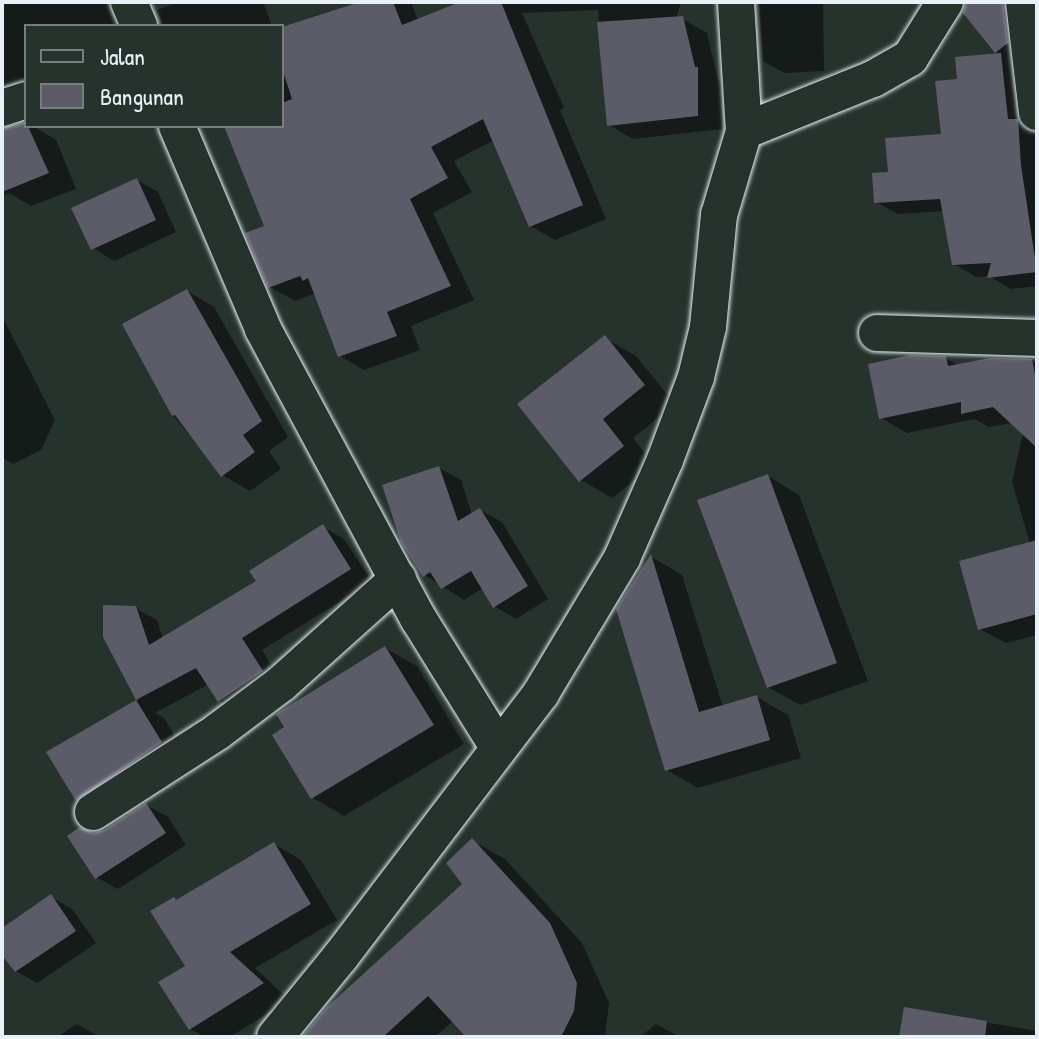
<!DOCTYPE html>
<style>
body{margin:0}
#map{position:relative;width:1039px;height:1039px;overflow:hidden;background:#26332d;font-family:"Patrick Hand",sans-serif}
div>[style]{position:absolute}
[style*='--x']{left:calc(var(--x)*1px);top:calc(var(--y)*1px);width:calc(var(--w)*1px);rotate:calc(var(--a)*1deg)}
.shadow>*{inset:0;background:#0007}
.building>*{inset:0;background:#5c5c68}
.roads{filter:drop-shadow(0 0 2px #e8f1f8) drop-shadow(0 0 2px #e8f1f8)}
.minor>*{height:36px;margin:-18px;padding:0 18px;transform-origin:18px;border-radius:18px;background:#26332d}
span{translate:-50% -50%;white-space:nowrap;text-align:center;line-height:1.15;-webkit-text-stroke:6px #26332d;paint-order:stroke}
.frame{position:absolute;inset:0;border:4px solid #e8f1f8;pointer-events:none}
.legend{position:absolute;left:24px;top:24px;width:260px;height:104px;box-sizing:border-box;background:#26332d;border:2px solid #747f7e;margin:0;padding:10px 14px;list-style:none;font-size:24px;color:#e8f1f8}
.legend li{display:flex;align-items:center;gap:16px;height:40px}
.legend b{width:40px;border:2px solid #747f7e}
</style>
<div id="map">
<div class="shadow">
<i style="clip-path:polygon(2px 2px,144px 2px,146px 26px,26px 26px,26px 91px,2px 99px)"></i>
<i style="clip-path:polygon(179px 2px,263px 2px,272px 26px,163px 26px,157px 10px)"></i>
<i style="clip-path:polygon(360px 2px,411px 2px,418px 21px,465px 2px,681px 2px,676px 19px,682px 19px,707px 33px,718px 80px,722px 83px,722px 129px,633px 139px,609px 125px,598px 10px,522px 13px,564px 108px,560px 110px,606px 219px,555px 240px,531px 226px,492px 141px,454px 161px,472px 192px,433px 213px,474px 300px,411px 326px,420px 350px,364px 370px,340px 356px,316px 293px,295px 301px,270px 287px,266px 227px,226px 126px,282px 126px,282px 29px)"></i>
<i style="clip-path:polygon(759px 2px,823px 2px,824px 71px,784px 73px,763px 61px)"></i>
<i style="clip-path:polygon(978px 2px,1016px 2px,1028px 127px,1037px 132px,1037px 286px,1011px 289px,989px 276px,976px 277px,954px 264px,945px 211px,898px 214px,876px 202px,890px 174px,943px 136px,960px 81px,958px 59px,1002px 55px,996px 52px)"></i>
<i style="clip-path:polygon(33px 126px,56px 140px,76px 189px,31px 206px,9px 193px,2px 196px,2px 130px)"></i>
<i style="clip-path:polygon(137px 180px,158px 192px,176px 232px,114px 261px,93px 248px)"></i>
<i style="clip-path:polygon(187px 291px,214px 307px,288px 437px,269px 451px,281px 469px,250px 491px,222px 475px,173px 415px)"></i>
<i style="clip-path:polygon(2px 316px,55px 420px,41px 450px,13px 464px,2px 458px)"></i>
<i style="clip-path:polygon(605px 338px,636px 356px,675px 404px,633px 438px,654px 465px,612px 498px,581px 480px)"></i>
<i style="clip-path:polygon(945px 358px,959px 366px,1031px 361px,1037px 364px,1037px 635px,1006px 643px,980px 629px,1030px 544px,1012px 482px,1023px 433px,1012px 423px,989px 427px,974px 419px,907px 433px,881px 418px)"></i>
<i style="clip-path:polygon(439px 468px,461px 480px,472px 515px,480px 510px,502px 522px,548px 599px,516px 619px,494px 606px,483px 588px,464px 600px,425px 575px)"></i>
<i style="clip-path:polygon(768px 476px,799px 495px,868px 681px,800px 705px,768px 687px)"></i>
<i style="clip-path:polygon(323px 527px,344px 539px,372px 582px,262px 650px,283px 684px,240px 713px,219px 701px,209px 684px,155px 713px,164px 718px,189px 759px,105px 815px,77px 799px,49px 752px,139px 700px,105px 637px,135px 608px,157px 620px,163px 639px,258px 582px)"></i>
<i style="clip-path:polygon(652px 557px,682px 575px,723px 707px,757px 697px,788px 715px,801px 758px,698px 788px,667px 770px)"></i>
<i style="clip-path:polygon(385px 648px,417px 666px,464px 744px,344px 816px,313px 798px,275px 736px)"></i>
<i style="clip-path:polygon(146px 805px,168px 817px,186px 845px,118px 889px,96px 877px,93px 835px)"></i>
<i style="clip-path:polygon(473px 841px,505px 859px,582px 943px,609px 1003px,605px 1037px,469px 1037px,454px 1020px,435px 1037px,319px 1037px,465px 885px)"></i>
<i style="clip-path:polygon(274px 844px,301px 860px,337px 920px,255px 968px,289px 1000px,230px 1037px,205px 1037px,190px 1029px,187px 966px,178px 901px)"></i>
<i style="clip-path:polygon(51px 897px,72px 909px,96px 943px,37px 983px,16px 971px,2px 951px,2px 930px)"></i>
<i style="clip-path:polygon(905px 1009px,1037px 1031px,1037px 1037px,901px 1037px)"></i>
<i style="clip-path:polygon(77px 1024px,100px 1037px,57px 1037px)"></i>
<i style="clip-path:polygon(656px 1024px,679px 1037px,640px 1037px)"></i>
</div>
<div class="building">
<i style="clip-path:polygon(360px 2px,393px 2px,402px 25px,460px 2px,501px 2px,583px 205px,529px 227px,483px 119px,431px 147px,448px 178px,410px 199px,451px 286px,387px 312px,397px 336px,338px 357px,308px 278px,303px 281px,300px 276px,268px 288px,245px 233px,264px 226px,224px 126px,282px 126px,282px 103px,292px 99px,282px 68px,282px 27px)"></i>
<i style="clip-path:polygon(966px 2px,1003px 2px,1008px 43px,995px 53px,963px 13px)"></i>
<i style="clip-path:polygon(683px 16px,695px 67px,698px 67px,698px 116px,607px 126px,597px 22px)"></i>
<i style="clip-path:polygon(1001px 53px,1008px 119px,1018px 119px,1021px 165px,1037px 272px,987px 278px,991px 263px,952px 265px,940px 199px,874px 203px,872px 173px,888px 172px,885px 138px,941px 134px,935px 81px,957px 79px,955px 57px)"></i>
<i style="clip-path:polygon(26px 122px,49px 173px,2px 192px,2px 128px)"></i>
<i style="clip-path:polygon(137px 178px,156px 220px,91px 250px,71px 208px)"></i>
<i style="clip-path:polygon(187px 289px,262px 421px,243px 435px,255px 452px,221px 477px,175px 415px,172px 416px,122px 324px)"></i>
<i style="clip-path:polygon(605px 335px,645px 385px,603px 419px,624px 446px,579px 482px,517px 404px)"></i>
<i style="clip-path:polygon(910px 355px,946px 356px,948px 366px,990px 358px,1032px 359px,1037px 384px,1037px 448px,993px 407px,961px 414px,961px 402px,879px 419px,868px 364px)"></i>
<i style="clip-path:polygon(439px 466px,458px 521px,480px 508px,528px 586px,493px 608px,471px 571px,441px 589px,430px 572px,423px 577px,401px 542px,382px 485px)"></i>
<i style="clip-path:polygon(768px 474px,837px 663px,767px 688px,697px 500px)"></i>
<i style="clip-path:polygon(323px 524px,351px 569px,242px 638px,263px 671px,218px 702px,196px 668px,136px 700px,103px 637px,103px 605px,136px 606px,149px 645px,256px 581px,249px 571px)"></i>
<i style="clip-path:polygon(1037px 540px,1037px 614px,978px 630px,959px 561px)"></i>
<i style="clip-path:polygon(651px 554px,699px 712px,757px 695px,770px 740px,665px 771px,616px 609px)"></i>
<i style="clip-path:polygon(385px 646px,434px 725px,311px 799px,272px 735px,284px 727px,276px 714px)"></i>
<i style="clip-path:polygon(136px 700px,162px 742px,76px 801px,46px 752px)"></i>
<i style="clip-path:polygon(146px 803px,166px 833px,95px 879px,67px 836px,80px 827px,93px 833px,104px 830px)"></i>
<i style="clip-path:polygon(472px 838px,550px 923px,577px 983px,574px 1011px,561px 1037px,466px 1037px,428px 996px,383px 1037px,302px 1037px,326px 1008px,462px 884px,446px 863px)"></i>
<i style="clip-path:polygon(274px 842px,311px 904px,230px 952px,264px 983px,189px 1030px,158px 982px,185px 966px,150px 911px,174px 897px,176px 900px)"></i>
<i style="clip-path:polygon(51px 894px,76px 931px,15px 972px,2px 955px,2px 928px)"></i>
<i style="clip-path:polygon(904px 1007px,987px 1021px,985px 1037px,899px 1037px)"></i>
</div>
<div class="roads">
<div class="minor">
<i style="--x:129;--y:2;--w:26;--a:67"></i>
<i style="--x:736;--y:2;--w:129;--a:86.5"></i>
<i style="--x:1024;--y:2;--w:111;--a:83.3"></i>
<i style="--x:2;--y:108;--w:25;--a:-18"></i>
<i style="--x:177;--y:126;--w:220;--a:67"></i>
<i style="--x:263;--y:329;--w:328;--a:61.8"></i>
<i style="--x:418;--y:618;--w:152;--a:58.2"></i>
<i style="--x:877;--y:333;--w:160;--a:1.8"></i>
<i style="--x:93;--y:812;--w:148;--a:-32.8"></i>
<i style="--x:217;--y:732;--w:81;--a:-37"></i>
<i style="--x:282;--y:683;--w:156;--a:-41.9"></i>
<i style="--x:275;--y:1037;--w:104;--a:-50.8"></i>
<i style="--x:341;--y:956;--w:330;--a:-52.7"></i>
<i style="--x:541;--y:693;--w:157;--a:-59"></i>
<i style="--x:622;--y:558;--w:107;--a:-66.3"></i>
<i style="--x:665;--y:460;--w:89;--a:-69.5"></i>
<i style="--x:696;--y:377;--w:51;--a:-76.5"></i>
<i style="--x:708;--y:327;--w:113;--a:-84.4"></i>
<i style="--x:719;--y:215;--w:88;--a:-73.4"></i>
<i style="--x:744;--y:131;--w:139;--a:-22"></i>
<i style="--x:873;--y:79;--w:43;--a:-29.6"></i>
<i style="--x:910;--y:58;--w:66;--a:-58"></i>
</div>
</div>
<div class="frame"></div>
<ul class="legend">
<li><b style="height:10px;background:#26332d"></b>Jalan</li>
<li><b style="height:22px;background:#5c5c68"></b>Bangunan</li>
</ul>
</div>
